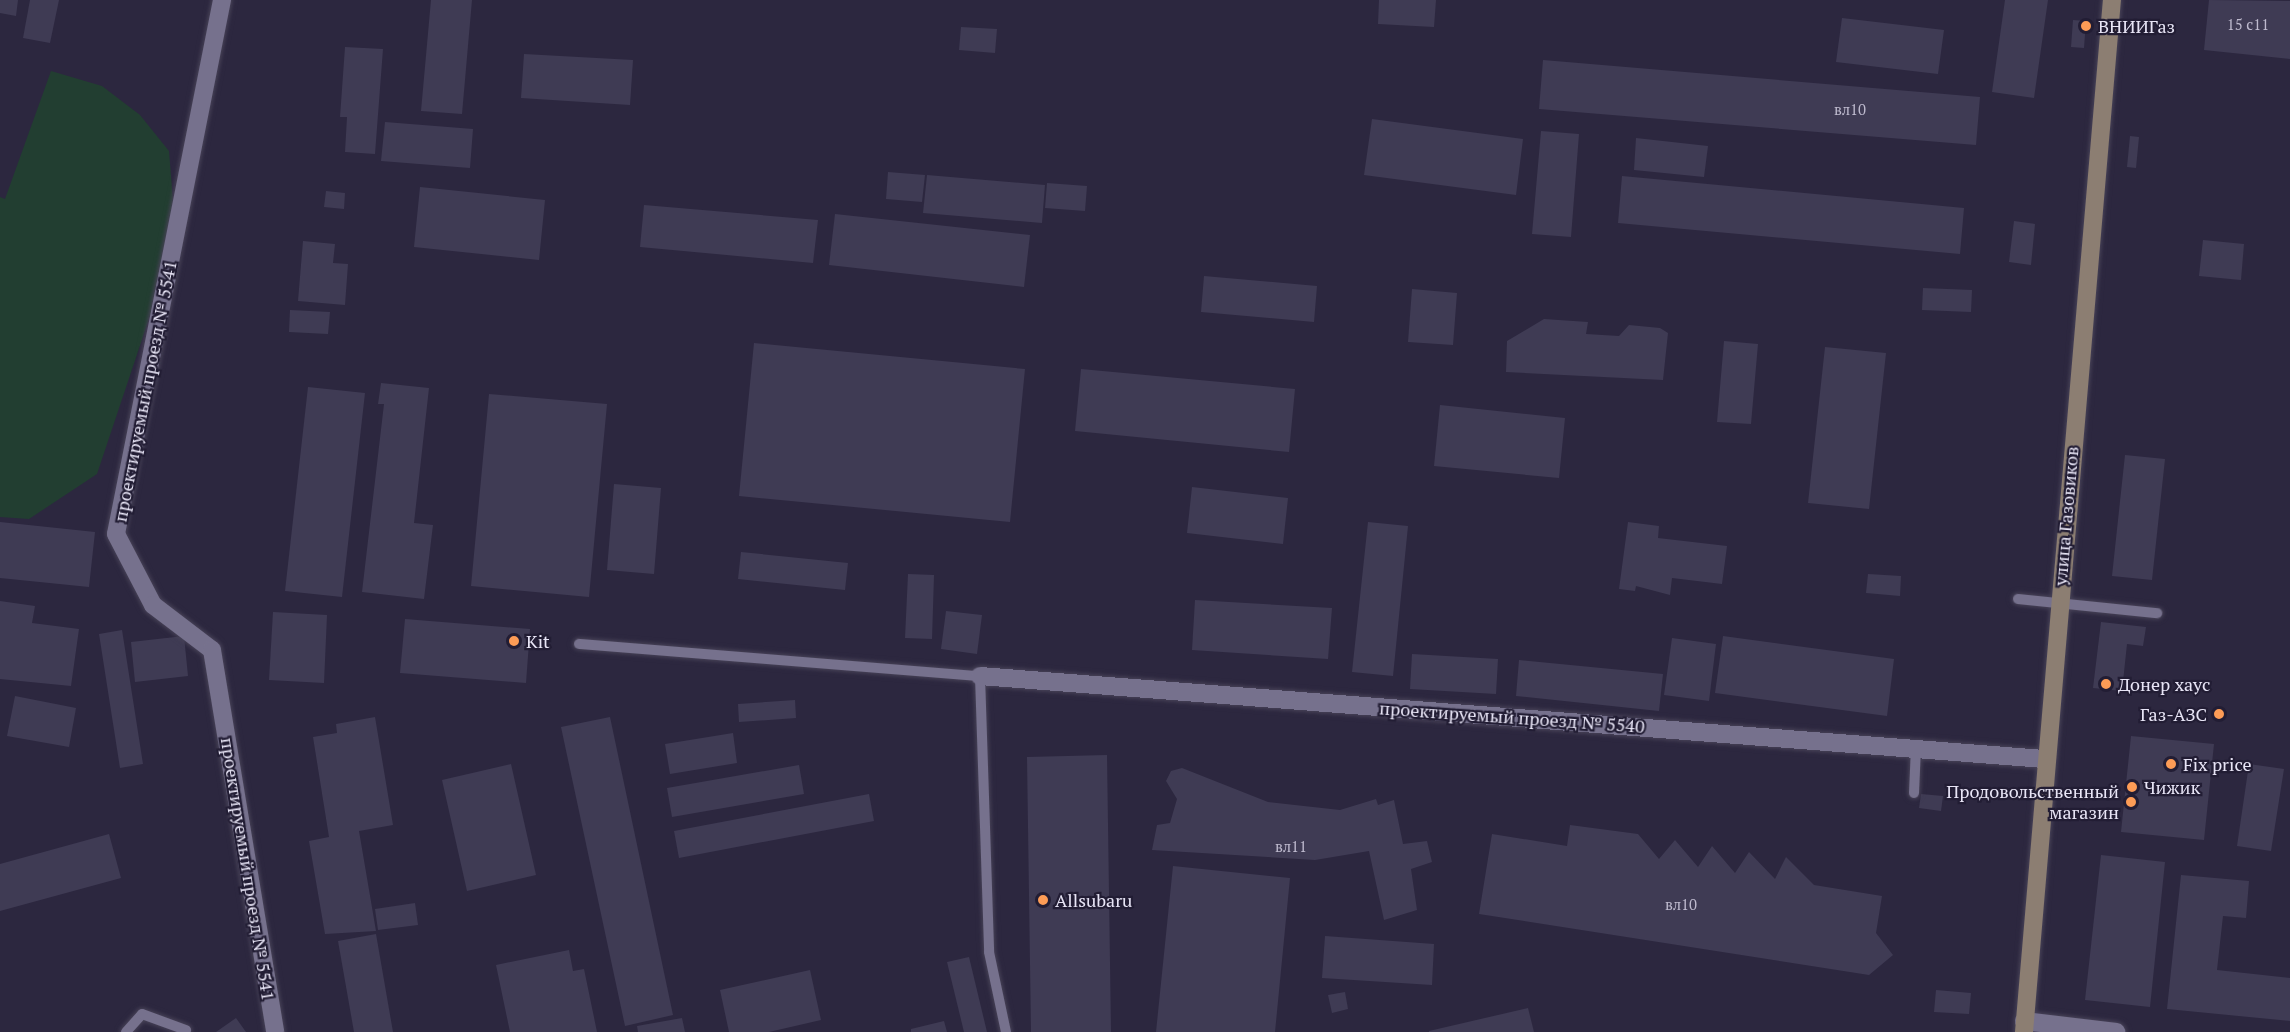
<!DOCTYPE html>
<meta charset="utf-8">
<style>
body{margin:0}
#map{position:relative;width:2290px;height:1032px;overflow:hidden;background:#2c273f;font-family:"PT Serif",serif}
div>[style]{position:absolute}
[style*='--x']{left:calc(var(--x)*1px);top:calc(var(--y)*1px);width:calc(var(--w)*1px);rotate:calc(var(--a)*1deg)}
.green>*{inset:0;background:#223e31}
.building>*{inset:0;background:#3f3b54}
.roads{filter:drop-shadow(0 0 2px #474257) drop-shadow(0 0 2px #474257)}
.lane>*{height:10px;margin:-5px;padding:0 5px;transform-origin:5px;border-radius:5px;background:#76718d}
.street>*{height:18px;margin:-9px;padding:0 9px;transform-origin:9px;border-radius:9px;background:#76718d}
.secondary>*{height:18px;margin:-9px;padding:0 9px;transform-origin:9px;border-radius:9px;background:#8c7e72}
.dots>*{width:16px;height:16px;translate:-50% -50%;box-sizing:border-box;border:3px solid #221d34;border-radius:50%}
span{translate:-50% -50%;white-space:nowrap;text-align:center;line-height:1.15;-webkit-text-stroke:4.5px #221d34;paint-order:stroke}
.number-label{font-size:15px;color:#bebace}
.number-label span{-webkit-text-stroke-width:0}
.poi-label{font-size:18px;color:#e8e5f6}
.left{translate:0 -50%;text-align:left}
.right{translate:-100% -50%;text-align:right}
.street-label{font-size:18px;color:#e8e5f6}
</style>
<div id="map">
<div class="green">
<i style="clip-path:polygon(51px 71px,102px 86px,140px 115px,169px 151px,176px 238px,97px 474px,29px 519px,0 517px,0 197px,5px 199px)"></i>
</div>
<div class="building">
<i style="clip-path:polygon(0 0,18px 0,16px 16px,0 13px)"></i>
<i style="clip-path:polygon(30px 0,59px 0,50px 43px,23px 38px)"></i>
<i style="clip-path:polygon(431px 0,472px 0,462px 114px,421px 111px)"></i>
<i style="clip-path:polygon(1379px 0,1436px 0,1434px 27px,1378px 24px)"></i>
<i style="clip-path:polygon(2005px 0,2048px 0,2034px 98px,1992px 92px)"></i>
<i style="clip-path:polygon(2209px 0,2290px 1px,2290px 59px,2204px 50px)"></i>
<i style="clip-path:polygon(1842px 18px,1944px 30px,1938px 74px,1836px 62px)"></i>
<i style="clip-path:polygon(2073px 20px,2086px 21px,2084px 48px,2071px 47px)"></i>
<i style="clip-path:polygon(961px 27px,997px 29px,995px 53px,959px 50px)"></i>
<i style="clip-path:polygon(345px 47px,383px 49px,375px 154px,345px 152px,347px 117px,340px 117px)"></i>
<i style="clip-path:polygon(524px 54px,633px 60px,630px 105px,521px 98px)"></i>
<i style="clip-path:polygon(1543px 60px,1980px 97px,1976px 145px,1539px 109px)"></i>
<i style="clip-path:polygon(1372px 119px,1523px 139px,1516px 195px,1364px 175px)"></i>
<i style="clip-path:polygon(385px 122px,473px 129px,470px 168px,381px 161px)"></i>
<i style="clip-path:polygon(1541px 131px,1579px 134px,1571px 237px,1532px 234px)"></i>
<i style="clip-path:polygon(2130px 136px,2139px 137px,2136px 168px,2127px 167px)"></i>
<i style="clip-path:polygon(1636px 138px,1708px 146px,1704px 177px,1634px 170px)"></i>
<i style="clip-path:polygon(888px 172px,925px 175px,922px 202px,886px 199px)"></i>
<i style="clip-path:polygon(927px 175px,1045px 185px,1042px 223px,923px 213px)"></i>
<i style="clip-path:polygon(1622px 176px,1964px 208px,1960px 254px,1618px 223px)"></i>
<i style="clip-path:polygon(1047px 183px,1087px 186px,1085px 211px,1045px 208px)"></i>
<i style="clip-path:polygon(420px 187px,545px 200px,539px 260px,414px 247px)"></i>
<i style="clip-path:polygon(326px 191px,345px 193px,344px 209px,324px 207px)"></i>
<i style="clip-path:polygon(644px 205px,818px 220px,813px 263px,640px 247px)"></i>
<i style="clip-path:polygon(835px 214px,1030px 235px,1024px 287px,829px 265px)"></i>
<i style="clip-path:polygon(2014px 221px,2035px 224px,2031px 265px,2009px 262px)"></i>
<i style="clip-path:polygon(2203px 240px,2244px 244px,2241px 280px,2199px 276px)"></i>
<i style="clip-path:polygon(303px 241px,335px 244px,333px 263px,348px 264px,345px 305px,298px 301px)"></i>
<i style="clip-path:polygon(1204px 276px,1317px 286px,1314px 322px,1201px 312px)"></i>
<i style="clip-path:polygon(1923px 288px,1972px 290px,1971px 312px,1922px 310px)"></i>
<i style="clip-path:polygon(1412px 289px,1457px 293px,1453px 345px,1408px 342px)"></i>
<i style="clip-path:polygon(290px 310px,330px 312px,328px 334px,289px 332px)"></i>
<i style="clip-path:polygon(1544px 319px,1588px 322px,1586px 334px,1619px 336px,1629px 325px,1660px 328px,1668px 333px,1663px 380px,1506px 372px,1507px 341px)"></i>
<i style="clip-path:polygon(1724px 341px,1758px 344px,1751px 424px,1717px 422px)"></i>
<i style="clip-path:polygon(754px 343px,1025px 369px,1010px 522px,739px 496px)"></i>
<i style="clip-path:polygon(1825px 347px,1886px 353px,1869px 509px,1808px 503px)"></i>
<i style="clip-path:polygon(1081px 369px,1295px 389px,1289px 452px,1075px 431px)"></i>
<i style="clip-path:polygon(381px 383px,429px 388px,414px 523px,433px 525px,424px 599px,362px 592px,384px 404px,378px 404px)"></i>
<i style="clip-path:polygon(308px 387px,365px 393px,342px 597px,285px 591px)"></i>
<i style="clip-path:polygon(489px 394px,607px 404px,589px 597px,471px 586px)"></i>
<i style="clip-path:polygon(1440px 405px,1565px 418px,1559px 478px,1434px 466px)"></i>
<i style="clip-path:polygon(2125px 455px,2165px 459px,2152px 580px,2112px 576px)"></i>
<i style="clip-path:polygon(614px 484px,661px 488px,654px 574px,607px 570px)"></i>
<i style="clip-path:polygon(1192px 487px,1288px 498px,1283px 544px,1187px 533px)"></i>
<i style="clip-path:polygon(0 522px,95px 532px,89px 587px,0 578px)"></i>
<i style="clip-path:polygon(1368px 522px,1408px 526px,1393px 676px,1352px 672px)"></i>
<i style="clip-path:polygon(1628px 522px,1659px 526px,1658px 538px,1727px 546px,1722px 584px,1672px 578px,1670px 595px,1636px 586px,1635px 591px,1619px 589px)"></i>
<i style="clip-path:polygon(741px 552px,848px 563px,845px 590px,738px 579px)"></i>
<i style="clip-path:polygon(908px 574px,934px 575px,932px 639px,905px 638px)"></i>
<i style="clip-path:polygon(1868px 574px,1901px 576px,1900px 596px,1866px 593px)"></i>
<i style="clip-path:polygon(1195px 600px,1332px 608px,1328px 659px,1192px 650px)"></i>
<i style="clip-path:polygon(0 601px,35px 606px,32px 623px,79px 629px,71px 686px,0 679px)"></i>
<i style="clip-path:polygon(946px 611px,982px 615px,977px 654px,941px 649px)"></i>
<i style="clip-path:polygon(273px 612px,327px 615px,324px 683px,269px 680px)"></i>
<i style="clip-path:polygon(405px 619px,530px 629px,526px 683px,400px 673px)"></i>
<i style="clip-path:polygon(2101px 622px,2146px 627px,2143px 646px,2127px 644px,2122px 691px,2093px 688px)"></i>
<i style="clip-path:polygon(122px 630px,143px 764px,120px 768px,99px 634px)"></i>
<i style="clip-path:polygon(184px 636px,188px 676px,135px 682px,131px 642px)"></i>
<i style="clip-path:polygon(1723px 636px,1894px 659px,1887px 716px,1715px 693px)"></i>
<i style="clip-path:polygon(1672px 638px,1716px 644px,1709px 701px,1664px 695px)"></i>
<i style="clip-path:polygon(1412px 654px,1498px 659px,1496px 694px,1410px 689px)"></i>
<i style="clip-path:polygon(1519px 660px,1663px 674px,1659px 711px,1516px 696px)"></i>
<i style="clip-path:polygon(15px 696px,76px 708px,69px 747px,7px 736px)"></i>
<i style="clip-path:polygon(795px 700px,796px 718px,739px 722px,738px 704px)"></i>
<i style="clip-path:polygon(375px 717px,393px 825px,359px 831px,376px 931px,325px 934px,309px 841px,329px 837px,313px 737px,337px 733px,336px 724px)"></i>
<i style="clip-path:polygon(610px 717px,673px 1015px,625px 1026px,561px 727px)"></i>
<i style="clip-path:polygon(733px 733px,737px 763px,670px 774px,665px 744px)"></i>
<i style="clip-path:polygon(2131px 736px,2214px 744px,2204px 840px,2121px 832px)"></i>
<i style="clip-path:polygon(1107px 755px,1111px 1032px,1031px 1032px,1027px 757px)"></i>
<i style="clip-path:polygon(511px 764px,536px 875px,467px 891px,442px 780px)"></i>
<i style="clip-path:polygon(2249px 764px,2284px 769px,2271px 851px,2237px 846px)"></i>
<i style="clip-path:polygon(799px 765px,804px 794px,672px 817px,667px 788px)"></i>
<i style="clip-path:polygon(1182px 768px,1268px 802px,1340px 810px,1376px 799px,1378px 805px,1394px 800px,1403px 844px,1427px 841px,1432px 862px,1411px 869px,1417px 910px,1384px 920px,1369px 851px,1315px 860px,1152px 850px,1157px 825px,1170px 823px,1177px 799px,1166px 781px,1171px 771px)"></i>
<i style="clip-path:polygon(869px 794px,874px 821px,679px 858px,674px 831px)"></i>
<i style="clip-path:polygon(1921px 794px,1943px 796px,1941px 811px,1919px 808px)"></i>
<i style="clip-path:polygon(1570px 825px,1638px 834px,1659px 859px,1675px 840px,1698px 867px,1712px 846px,1735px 873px,1749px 852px,1775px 879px,1786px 857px,1814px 885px,1882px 896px,1876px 933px,1893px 955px,1869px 975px,1479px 914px,1492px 834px,1567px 846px)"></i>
<i style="clip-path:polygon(109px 834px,121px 878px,0 911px,0 864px)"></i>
<i style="clip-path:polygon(2101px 855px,2165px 862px,2150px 1007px,2085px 1000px)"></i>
<i style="clip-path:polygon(1173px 866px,1290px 878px,1275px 1032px,1156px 1032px)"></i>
<i style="clip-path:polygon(2181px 875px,2249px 881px,2246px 918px,2223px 916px,2217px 970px,2290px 978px,2290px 1021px,2167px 1009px)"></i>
<i style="clip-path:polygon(415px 903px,418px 925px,378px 930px,375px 909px)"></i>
<i style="clip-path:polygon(376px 934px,393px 1032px,354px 1032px,338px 941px)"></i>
<i style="clip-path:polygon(1325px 936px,1434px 944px,1432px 985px,1322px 978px)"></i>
<i style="clip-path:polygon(569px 950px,573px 971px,584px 969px,597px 1032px,510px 1032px,496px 965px)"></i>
<i style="clip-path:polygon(969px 957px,987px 1032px,964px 1032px,947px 962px)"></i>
<i style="clip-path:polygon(810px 970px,821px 1020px,769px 1032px,729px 1032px,720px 990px)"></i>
<i style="clip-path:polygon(1936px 990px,1971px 993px,1969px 1014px,1934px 1012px)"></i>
<i style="clip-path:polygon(1345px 992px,1348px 1009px,1332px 1013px,1328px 995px)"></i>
<i style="clip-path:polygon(1528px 1008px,1534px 1032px,1429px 1032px,1429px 1031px)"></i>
<i style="clip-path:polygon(236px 1018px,246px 1032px,216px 1032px)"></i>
<i style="clip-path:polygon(682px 1018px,685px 1032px,638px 1032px,637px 1026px)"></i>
<i style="clip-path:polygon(944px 1021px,947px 1032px,911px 1032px,911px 1029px)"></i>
</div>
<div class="roads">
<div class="lane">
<i style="--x:2018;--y:599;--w:140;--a:5.8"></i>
<i style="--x:579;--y:644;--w:402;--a:4.6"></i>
<i style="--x:980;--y:676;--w:276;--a:88.1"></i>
<i style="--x:989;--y:952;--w:82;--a:78"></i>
<i style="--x:1914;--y:793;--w:45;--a:-87.5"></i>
<i style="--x:126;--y:1032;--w:24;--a:-48"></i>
<i style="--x:142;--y:1014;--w:47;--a:20"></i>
</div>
<div class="street">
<i style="--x:222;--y:0;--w:544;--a:101.23"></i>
<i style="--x:116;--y:534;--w:80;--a:62.5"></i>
<i style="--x:153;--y:605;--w:74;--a:37.3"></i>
<i style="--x:212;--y:650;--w:387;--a:80.6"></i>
<i style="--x:980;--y:676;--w:1066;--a:4.46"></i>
<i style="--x:2024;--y:1021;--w:93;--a:6.8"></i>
</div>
<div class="secondary">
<i style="--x:2024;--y:1032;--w:1036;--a:-85.13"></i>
</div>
</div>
<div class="dots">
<i style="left:2086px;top:26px;background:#fd9c56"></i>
<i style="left:514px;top:641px;background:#fd9c56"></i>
<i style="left:2106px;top:684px;background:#fd9c56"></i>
<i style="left:2219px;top:714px;background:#fd9c56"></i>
<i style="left:2171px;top:764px;background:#fd9c56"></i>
<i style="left:2132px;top:787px;background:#fd9c56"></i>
<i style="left:2131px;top:802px;background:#fd9c56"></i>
<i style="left:1043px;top:900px;background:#fd9c56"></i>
</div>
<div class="number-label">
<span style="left:2248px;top:25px">15 с11</span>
<span style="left:1850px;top:110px">вл10</span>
<span style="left:1291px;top:847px">вл11</span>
<span style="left:1681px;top:905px">вл10</span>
</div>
<div class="poi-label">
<span class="left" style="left:2098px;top:26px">ВНИИГаз</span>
<span class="left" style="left:526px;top:641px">Kit</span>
<span class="left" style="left:2118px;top:684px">Донер хаус</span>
<span class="right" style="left:2207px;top:714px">Газ-АЗС</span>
<span class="left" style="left:2183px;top:764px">Fix price</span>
<span class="left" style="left:2144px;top:787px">Чижик</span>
<span class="right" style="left:2119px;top:802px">Продовольственный<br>магазин</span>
<span class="left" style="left:1055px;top:900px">Allsubaru</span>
</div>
<div class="street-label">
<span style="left:145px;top:391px;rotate:-79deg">проектируемый проезд № 5541</span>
<span style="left:2066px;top:516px;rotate:-85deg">улица Газовиков</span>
<span style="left:1512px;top:717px;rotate:4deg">проектируемый проезд № 5540</span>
<span style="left:248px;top:869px;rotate:81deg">проектируемый проезд № 5541</span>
</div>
</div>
